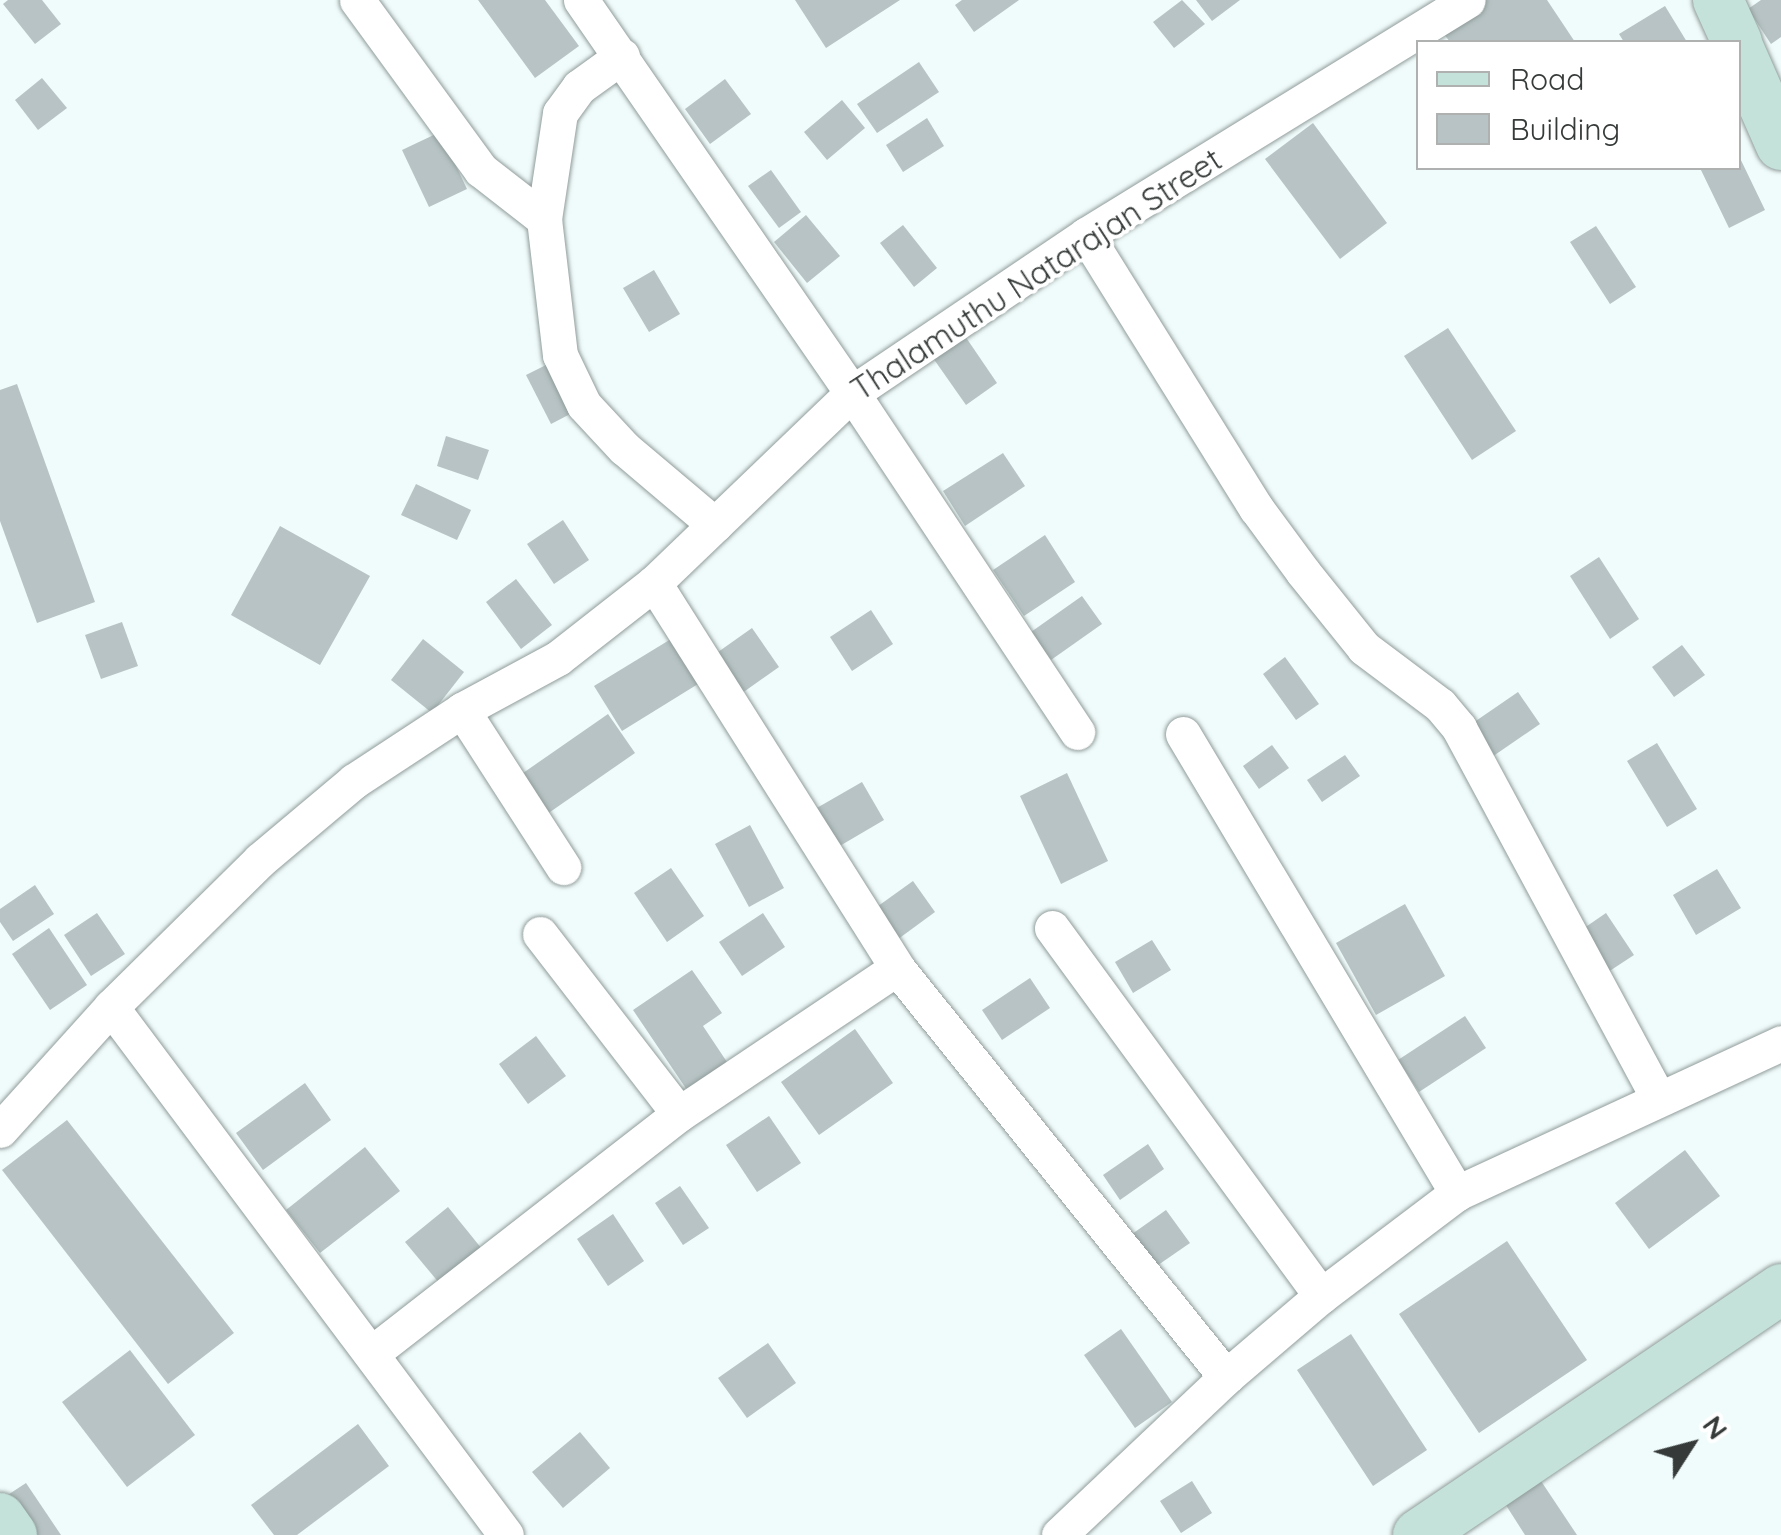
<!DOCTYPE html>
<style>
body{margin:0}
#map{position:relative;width:1781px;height:1535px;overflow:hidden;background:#f0fcfb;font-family:Quicksand,sans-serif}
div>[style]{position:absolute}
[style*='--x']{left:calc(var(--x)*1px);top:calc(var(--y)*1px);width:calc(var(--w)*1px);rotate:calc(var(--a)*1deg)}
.building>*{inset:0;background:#b7c3c4}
.roads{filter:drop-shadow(0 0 2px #919c9b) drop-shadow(0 0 2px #919c9b)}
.street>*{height:35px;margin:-17.5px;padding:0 17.5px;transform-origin:17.5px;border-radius:17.5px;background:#fff}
.secondary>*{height:50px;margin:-25px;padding:0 25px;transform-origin:25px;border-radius:25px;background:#c4e2d9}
span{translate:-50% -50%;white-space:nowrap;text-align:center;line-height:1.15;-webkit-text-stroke:8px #fff;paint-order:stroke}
.street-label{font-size:32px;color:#363b3a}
.legend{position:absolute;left:1416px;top:40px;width:325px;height:130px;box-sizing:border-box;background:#fff;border:2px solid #afb1b0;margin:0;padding:12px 18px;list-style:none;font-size:30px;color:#363b3a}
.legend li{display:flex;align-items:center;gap:20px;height:50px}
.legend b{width:50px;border:2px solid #afb1b0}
.north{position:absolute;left:1641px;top:1395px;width:100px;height:100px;-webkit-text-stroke:8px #fff;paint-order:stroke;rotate:54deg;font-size:28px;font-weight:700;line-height:40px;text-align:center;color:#363b3a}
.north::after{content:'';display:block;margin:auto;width:35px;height:45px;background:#363b3a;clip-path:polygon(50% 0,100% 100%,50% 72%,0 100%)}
</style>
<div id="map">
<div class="building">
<i style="clip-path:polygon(8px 0,42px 0,61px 24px,35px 44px,3px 4px)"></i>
<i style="clip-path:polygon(478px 0,545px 0,579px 46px,535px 78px)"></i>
<i style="clip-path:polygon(795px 0,900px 0,826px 48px)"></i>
<i style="clip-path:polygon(962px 0,1019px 0,974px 32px,955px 5px)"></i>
<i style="clip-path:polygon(1182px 0,1205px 24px,1174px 48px,1153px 22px)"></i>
<i style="clip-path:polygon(1196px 0,1240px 0,1212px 21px)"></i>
<i style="clip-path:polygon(1484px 0,1547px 0,1575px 42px,1450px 42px,1440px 29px)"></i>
<i style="clip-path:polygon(1761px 0,1781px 0,1781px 37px,1771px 44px,1748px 9px)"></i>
<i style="clip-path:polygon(1665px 6px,1687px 42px,1624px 42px,1619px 34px)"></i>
<i style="clip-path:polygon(919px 62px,939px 92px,877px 133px,857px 104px)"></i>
<i style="clip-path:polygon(42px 78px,67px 108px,38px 130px,15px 100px)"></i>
<i style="clip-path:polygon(725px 79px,751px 114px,710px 144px,685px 109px)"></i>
<i style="clip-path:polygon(842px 100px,865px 128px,827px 160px,804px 132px)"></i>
<i style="clip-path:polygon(927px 118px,944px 146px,903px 172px,886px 145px)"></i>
<i style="clip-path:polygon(1313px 123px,1387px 223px,1340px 259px,1265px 159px)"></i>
<i style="clip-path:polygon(440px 132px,467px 189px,429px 207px,402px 150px)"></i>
<i style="clip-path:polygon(1738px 154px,1765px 210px,1729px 228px,1700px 168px,1738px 168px)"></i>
<i style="clip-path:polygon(771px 170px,801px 212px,779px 228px,748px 186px)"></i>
<i style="clip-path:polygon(806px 215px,840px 256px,807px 283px,774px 242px)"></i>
<i style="clip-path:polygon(903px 225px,937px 268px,914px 287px,880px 243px)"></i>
<i style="clip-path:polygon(1596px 226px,1636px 287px,1610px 304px,1570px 242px)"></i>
<i style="clip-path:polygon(654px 270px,680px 314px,649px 332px,623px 288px)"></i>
<i style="clip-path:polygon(1448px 328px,1516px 431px,1472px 460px,1404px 356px)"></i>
<i style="clip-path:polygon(965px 336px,997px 383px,966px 405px,933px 358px)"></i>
<i style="clip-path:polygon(552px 362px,576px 411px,551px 424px,526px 375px)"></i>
<i style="clip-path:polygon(17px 384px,95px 602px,37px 623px,0 521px,0 390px)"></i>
<i style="clip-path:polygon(446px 436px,489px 450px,478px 480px,437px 466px)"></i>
<i style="clip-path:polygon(1003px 453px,1025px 486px,965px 526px,943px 491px)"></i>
<i style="clip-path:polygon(416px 484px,471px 510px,457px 540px,401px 515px)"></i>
<i style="clip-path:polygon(563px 520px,589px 560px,554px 584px,527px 544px)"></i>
<i style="clip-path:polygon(280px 526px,370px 576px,320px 665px,231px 615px)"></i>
<i style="clip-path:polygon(1045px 535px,1075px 582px,1024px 616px,993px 570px)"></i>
<i style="clip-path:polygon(1599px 557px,1639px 619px,1610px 639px,1570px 576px)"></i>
<i style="clip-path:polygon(516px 579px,552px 625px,521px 649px,486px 602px)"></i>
<i style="clip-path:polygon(1082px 596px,1102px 624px,1051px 660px,1031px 632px)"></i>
<i style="clip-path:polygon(871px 610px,893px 644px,852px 671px,830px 637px)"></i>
<i style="clip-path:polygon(122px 622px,138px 666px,101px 679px,85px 635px)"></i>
<i style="clip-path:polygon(752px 628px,779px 667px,738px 696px,711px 657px)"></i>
<i style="clip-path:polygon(423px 639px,464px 672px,432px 713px,391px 680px)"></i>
<i style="clip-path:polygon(671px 639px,698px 684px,622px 731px,594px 686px)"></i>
<i style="clip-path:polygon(1682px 645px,1705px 675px,1674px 697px,1652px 667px)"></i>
<i style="clip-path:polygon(1285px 657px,1319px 704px,1296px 720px,1263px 674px)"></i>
<i style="clip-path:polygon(1518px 692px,1540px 724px,1489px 759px,1467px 727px)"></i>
<i style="clip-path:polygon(608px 714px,635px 753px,540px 819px,513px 780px)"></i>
<i style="clip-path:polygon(1657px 743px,1697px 809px,1667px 827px,1627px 761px)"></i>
<i style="clip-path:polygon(1272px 745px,1289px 768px,1259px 789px,1243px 766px)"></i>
<i style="clip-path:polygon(1345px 755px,1360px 776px,1322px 802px,1307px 780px)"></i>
<i style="clip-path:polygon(1067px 773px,1108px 861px,1061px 884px,1020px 796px)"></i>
<i style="clip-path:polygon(862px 782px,884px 820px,838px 847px,815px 809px)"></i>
<i style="clip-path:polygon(750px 825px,784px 888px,749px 907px,715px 844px)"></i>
<i style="clip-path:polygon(671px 868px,704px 916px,667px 942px,634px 893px)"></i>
<i style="clip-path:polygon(1717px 869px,1741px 908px,1696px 935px,1673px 895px)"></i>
<i style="clip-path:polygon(913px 881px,935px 912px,890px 945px,867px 914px)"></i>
<i style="clip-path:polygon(35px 885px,54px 914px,13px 941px,0 922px,0 909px)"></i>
<i style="clip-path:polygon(1405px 904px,1445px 976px,1376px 1015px,1336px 943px)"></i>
<i style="clip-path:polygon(97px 913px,125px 954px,91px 976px,64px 935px)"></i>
<i style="clip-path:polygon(763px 913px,785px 947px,742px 976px,719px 942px)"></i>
<i style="clip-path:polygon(1606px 913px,1634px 955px,1602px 976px,1574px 935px)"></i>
<i style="clip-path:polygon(49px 928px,87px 985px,50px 1010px,12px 954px)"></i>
<i style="clip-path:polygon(1152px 940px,1171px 970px,1133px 993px,1115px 962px)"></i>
<i style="clip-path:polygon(692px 970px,722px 1013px,703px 1026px,727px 1062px,687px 1090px,633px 1010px)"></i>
<i style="clip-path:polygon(1030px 978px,1050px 1008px,1002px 1040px,982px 1010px)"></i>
<i style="clip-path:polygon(1465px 1016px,1486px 1048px,1419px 1092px,1398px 1060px)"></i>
<i style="clip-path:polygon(855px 1029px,893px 1083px,819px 1135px,781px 1082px)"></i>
<i style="clip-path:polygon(536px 1036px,566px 1076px,528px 1104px,499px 1064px)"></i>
<i style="clip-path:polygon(305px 1083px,331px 1120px,263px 1170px,236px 1133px)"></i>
<i style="clip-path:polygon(769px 1116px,801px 1163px,757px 1192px,726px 1145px)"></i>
<i style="clip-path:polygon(67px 1120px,234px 1333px,168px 1384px,2px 1170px)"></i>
<i style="clip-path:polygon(1148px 1144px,1164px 1169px,1120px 1200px,1103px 1175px)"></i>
<i style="clip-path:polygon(365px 1147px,400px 1191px,320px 1253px,286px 1210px)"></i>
<i style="clip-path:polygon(1685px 1150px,1720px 1196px,1649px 1249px,1615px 1203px)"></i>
<i style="clip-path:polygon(680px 1186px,709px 1228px,683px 1245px,655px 1203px)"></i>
<i style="clip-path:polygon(448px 1207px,482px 1249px,440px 1284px,405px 1242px)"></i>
<i style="clip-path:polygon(1166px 1210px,1190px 1243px,1148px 1272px,1125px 1239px)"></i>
<i style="clip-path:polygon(613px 1214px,644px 1261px,608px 1286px,577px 1239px)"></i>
<i style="clip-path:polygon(1507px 1241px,1587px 1360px,1479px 1433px,1399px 1314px)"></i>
<i style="clip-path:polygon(1121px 1329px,1172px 1402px,1135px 1428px,1084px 1355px)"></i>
<i style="clip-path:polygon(1351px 1334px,1427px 1450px,1373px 1486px,1297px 1370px)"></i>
<i style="clip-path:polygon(768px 1343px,796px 1383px,747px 1418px,718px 1378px)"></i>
<i style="clip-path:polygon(130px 1350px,195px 1435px,127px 1487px,62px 1402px)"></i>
<i style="clip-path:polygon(358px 1424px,389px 1466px,297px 1535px,274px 1535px,251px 1505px)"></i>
<i style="clip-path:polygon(580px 1432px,610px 1468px,563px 1508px,532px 1472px)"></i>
<i style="clip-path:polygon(1537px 1475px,1577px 1535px,1525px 1535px,1502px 1499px)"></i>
<i style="clip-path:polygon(1192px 1481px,1212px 1513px,1181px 1533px,1160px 1501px)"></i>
<i style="clip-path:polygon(26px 1483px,61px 1535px,18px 1535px,0 1500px)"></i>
</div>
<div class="roads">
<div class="street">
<i style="--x:357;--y:0;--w:210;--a:53.9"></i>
<i style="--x:481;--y:170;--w:80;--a:37.9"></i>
<i style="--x:581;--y:0;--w:477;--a:55.4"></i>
<i style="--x:852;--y:393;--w:407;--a:56.4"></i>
<i style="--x:622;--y:56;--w:53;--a:144.2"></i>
<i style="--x:579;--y:87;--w:32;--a:126"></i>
<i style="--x:560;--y:113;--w:107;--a:98.6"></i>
<i style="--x:544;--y:219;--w:137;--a:83.3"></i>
<i style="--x:560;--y:355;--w:55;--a:64.4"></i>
<i style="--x:584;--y:405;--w:59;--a:47.1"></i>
<i style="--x:624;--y:448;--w:119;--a:40.2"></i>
<i style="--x:1086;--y:235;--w:322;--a:58.1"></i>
<i style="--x:1256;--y:508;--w:79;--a:53.7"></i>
<i style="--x:1303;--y:572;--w:97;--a:51.2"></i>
<i style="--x:1364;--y:648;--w:95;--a:36.9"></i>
<i style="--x:1440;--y:705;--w:30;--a:50"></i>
<i style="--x:1459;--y:728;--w:420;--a:61.7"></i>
<i style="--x:654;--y:583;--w:455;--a:57.7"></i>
<i style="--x:897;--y:968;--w:525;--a:51.19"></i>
<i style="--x:462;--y:710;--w:187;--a:57.2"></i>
<i style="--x:1183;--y:734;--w:535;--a:59.16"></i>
<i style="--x:1052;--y:928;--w:456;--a:53.8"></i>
<i style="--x:540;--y:934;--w:227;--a:52.3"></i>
<i style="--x:111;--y:1007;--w:659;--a:53.2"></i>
<i style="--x:0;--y:1130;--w:166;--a:-47.9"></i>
<i style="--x:111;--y:1007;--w:209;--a:-44.6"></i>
<i style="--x:260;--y:860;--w:123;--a:-40"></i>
<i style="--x:354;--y:781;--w:129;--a:-33.3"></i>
<i style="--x:462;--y:710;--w:109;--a:-28.4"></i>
<i style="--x:558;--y:658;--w:122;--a:-38"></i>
<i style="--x:654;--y:583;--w:274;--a:-43.8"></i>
<i style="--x:852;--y:393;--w:282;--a:-34"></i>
<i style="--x:1086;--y:235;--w:448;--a:-31.6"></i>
<i style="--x:372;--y:1353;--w:389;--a:-37.9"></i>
<i style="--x:679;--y:1114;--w:262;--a:-33.8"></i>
<i style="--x:1059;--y:1535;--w:230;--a:-43.4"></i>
<i style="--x:1226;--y:1377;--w:125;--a:-40.5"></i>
<i style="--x:1321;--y:1296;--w:171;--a:-37.1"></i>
<i style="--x:1457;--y:1193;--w:357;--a:-24.8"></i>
</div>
<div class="secondary">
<i style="--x:1718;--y:0;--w:46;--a:65.7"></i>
<i style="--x:1738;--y:47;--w:107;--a:66.3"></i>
<i style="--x:0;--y:1518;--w:21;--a:55"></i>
<i style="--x:1418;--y:1535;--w:439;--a:-34.1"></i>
</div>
</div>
<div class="street-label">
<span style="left:1036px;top:274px;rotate:-33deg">Thalamuthu Natarajan Street</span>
</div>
<ul class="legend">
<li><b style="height:12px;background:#c4e2d9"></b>Road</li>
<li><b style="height:28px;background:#b7c3c4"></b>Building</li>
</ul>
<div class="north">N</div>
</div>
